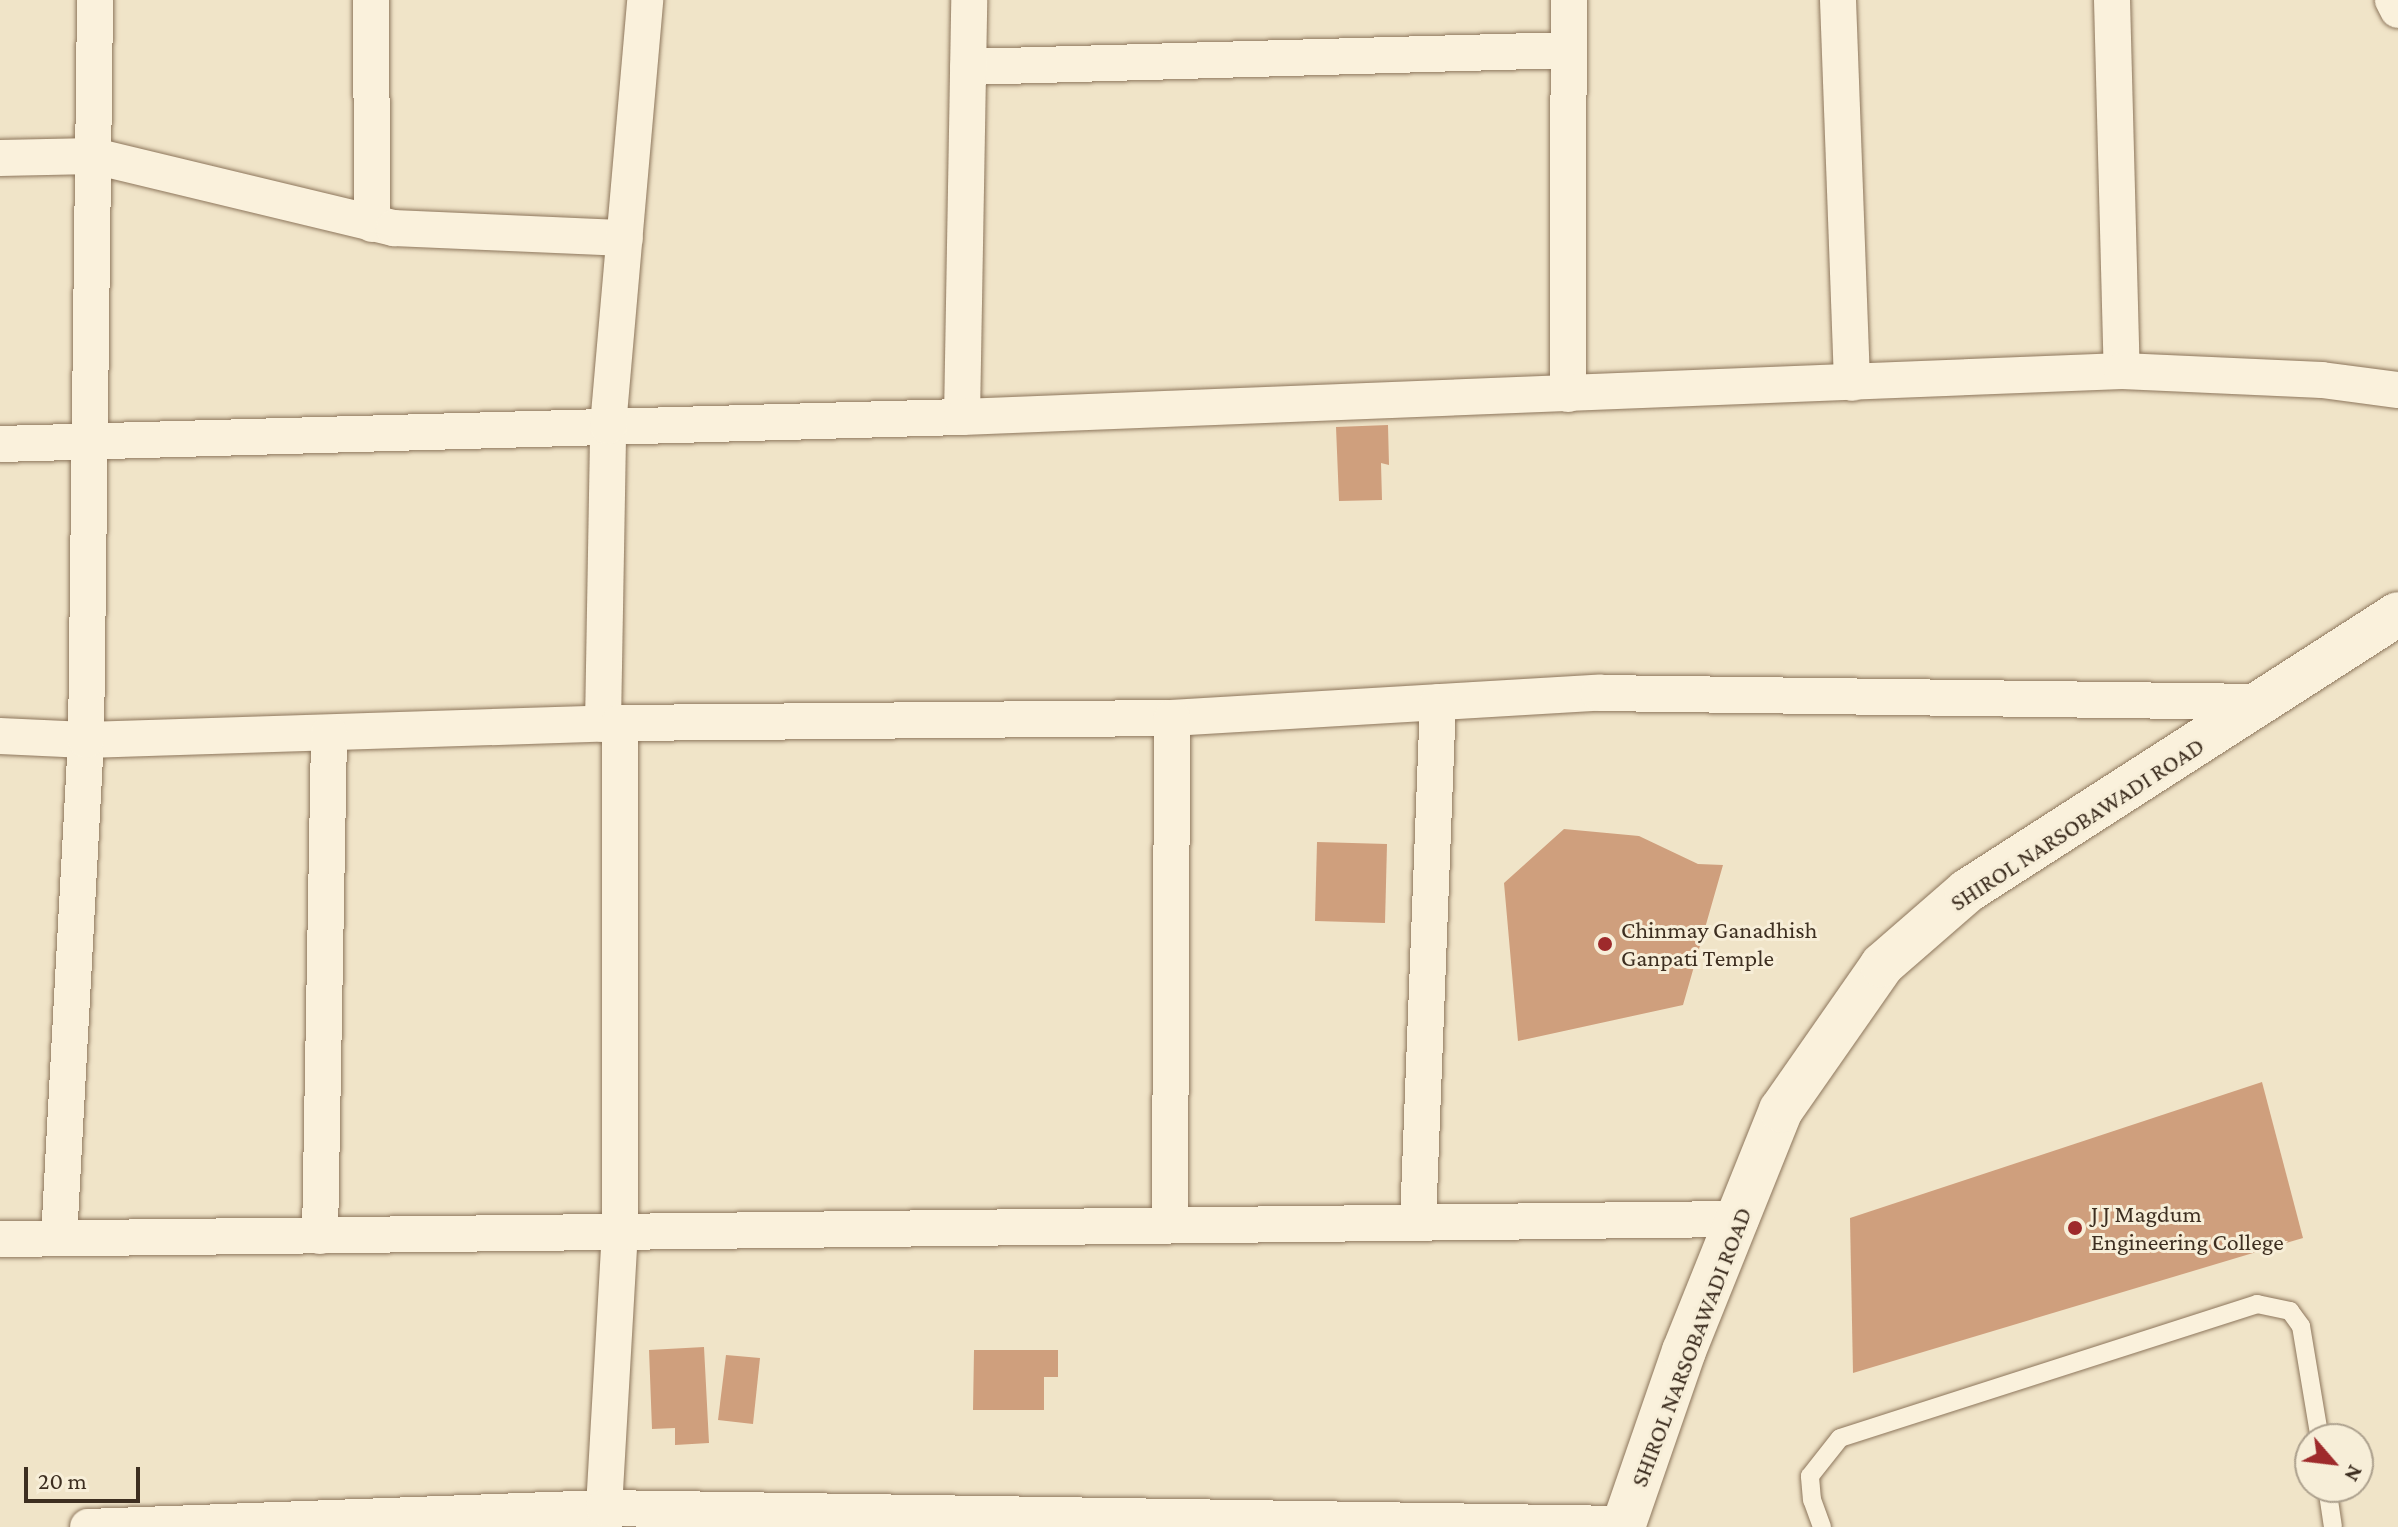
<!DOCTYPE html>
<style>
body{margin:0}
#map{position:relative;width:2398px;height:1527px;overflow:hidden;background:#f0e4c8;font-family:"Crimson Pro",serif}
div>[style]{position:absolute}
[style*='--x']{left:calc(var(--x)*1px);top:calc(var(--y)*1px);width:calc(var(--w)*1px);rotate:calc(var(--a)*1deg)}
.building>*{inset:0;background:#cf9f7d}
.roads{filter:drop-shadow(0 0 2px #8d765c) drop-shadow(0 0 2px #8d765c)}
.service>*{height:18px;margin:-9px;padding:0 9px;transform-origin:9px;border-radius:9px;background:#faf1dc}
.minor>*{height:36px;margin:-18px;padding:0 18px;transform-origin:18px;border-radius:18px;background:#faf1dc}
.secondary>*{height:44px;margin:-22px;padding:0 22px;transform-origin:22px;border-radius:22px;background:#faf1dc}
.dots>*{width:22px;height:22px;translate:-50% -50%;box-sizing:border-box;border:4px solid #f7eed8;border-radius:50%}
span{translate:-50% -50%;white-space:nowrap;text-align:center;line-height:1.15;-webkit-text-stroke:6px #f7eed8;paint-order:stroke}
.street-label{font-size:24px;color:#3d2e20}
.poi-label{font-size:24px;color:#3d2e20}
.left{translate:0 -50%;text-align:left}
.north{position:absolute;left:2294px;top:1423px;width:80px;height:80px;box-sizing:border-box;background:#f7eed8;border:2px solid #ada18e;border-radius:50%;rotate:118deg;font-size:22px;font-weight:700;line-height:32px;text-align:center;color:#3d2e20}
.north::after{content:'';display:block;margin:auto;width:28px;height:36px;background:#9e2a2b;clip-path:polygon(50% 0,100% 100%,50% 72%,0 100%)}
.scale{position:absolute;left:24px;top:1467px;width:116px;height:36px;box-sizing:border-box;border:4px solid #3d2e20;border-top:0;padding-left:10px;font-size:24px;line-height:28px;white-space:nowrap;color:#3d2e20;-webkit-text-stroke:6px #f7eed8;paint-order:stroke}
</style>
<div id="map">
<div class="building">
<i style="clip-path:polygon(1388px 425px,1389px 465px,1381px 463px,1382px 500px,1339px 501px,1336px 427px)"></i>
<i style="clip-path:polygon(1564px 829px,1639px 836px,1698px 864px,1723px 865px,1683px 1005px,1518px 1041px,1504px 883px)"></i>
<i style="clip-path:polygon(1317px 842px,1387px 844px,1385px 923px,1315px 921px)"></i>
<i style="clip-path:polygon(2262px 1082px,2303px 1238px,1853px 1373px,1850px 1218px)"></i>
<i style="clip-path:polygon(704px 1347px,709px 1443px,675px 1445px,675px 1428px,652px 1429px,649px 1350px)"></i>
<i style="clip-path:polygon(974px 1350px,1058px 1350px,1058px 1377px,1044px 1377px,1044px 1410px,973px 1410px)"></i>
<i style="clip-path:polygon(726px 1355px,760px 1358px,753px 1424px,718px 1420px)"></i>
</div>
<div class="roads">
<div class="service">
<i style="--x:2327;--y:1487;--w:40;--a:81.5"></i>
<i style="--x:1822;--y:1527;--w:29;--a:-110"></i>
<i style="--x:1812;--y:1500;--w:24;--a:-95"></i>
<i style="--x:1810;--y:1476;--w:48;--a:-51.7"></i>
<i style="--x:1840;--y:1438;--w:438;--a:-17.8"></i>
<i style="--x:2257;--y:1304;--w:34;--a:12"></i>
<i style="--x:2290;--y:1311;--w:19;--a:54"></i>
<i style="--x:2301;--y:1326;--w:115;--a:80.5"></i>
</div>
<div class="minor">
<i style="--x:371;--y:0;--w:224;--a:89.7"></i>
<i style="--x:1838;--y:0;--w:383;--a:87.9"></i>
<i style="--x:2112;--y:0;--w:371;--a:88.5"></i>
<i style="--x:2393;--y:0;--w:11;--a:63"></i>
<i style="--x:968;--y:67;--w:601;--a:-1.62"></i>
<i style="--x:0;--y:158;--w:94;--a:-1.2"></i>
<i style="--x:94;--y:156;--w:309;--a:13.5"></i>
<i style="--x:394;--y:228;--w:231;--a:2.5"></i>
<i style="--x:1568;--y:394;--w:394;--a:-89.9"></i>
<i style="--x:962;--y:417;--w:417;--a:-89"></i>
<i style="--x:0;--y:444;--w:962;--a:-1.61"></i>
<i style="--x:962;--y:417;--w:1161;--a:-2.27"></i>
<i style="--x:2122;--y:371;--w:200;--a:2.6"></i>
<i style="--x:2322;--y:380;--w:77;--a:7.5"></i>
<i style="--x:603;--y:724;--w:298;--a:-89"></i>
<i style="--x:608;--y:426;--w:428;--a:-85"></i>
<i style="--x:0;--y:736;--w:86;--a:2.7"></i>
<i style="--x:86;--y:740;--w:534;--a:-1.82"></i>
<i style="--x:620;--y:723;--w:552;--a:-0.52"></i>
<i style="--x:1172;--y:718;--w:428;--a:-3.4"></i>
<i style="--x:1599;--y:693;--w:659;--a:0.78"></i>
<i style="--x:1418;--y:1222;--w:520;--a:-87.8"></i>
<i style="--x:1170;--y:1224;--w:506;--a:-89.77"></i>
<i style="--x:320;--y:1236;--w:503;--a:-88.97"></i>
<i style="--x:59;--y:1238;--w:499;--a:-86.9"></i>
<i style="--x:86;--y:740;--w:740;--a:-89.3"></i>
<i style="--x:0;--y:1239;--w:1741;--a:-0.66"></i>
<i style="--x:88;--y:1527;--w:516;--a:-2.11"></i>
<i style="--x:604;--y:1508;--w:275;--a:-86.7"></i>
<i style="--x:620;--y:1233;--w:510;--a:-90"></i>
<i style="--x:604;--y:1527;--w:19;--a:-90"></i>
<i style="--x:604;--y:1508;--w:1020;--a:0.9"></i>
</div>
<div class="secondary">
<i style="--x:1623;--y:1527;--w:186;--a:-70.9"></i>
<i style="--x:1684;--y:1351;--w:260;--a:-68.1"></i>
<i style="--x:1781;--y:1110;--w:177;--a:-55.1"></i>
<i style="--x:1882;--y:965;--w:113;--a:-41"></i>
<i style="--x:1967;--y:891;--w:512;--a:-32.73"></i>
</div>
</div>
<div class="dots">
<i style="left:1605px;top:944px;background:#9e2a2b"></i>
<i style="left:2075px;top:1228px;background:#9e2a2b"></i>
</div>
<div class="street-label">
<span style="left:2077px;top:824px;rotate:-33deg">SHIROL NARSOBAWADI ROAD</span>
<span style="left:1691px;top:1347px;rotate:-69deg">SHIROL NARSOBAWADI ROAD</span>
</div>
<div class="poi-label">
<span class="left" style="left:1621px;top:944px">Chinmay Ganadhish<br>Ganpati Temple</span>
<span class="left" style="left:2091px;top:1228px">J J Magdum<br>Engineering College</span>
</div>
<div class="north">N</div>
<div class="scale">20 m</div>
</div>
